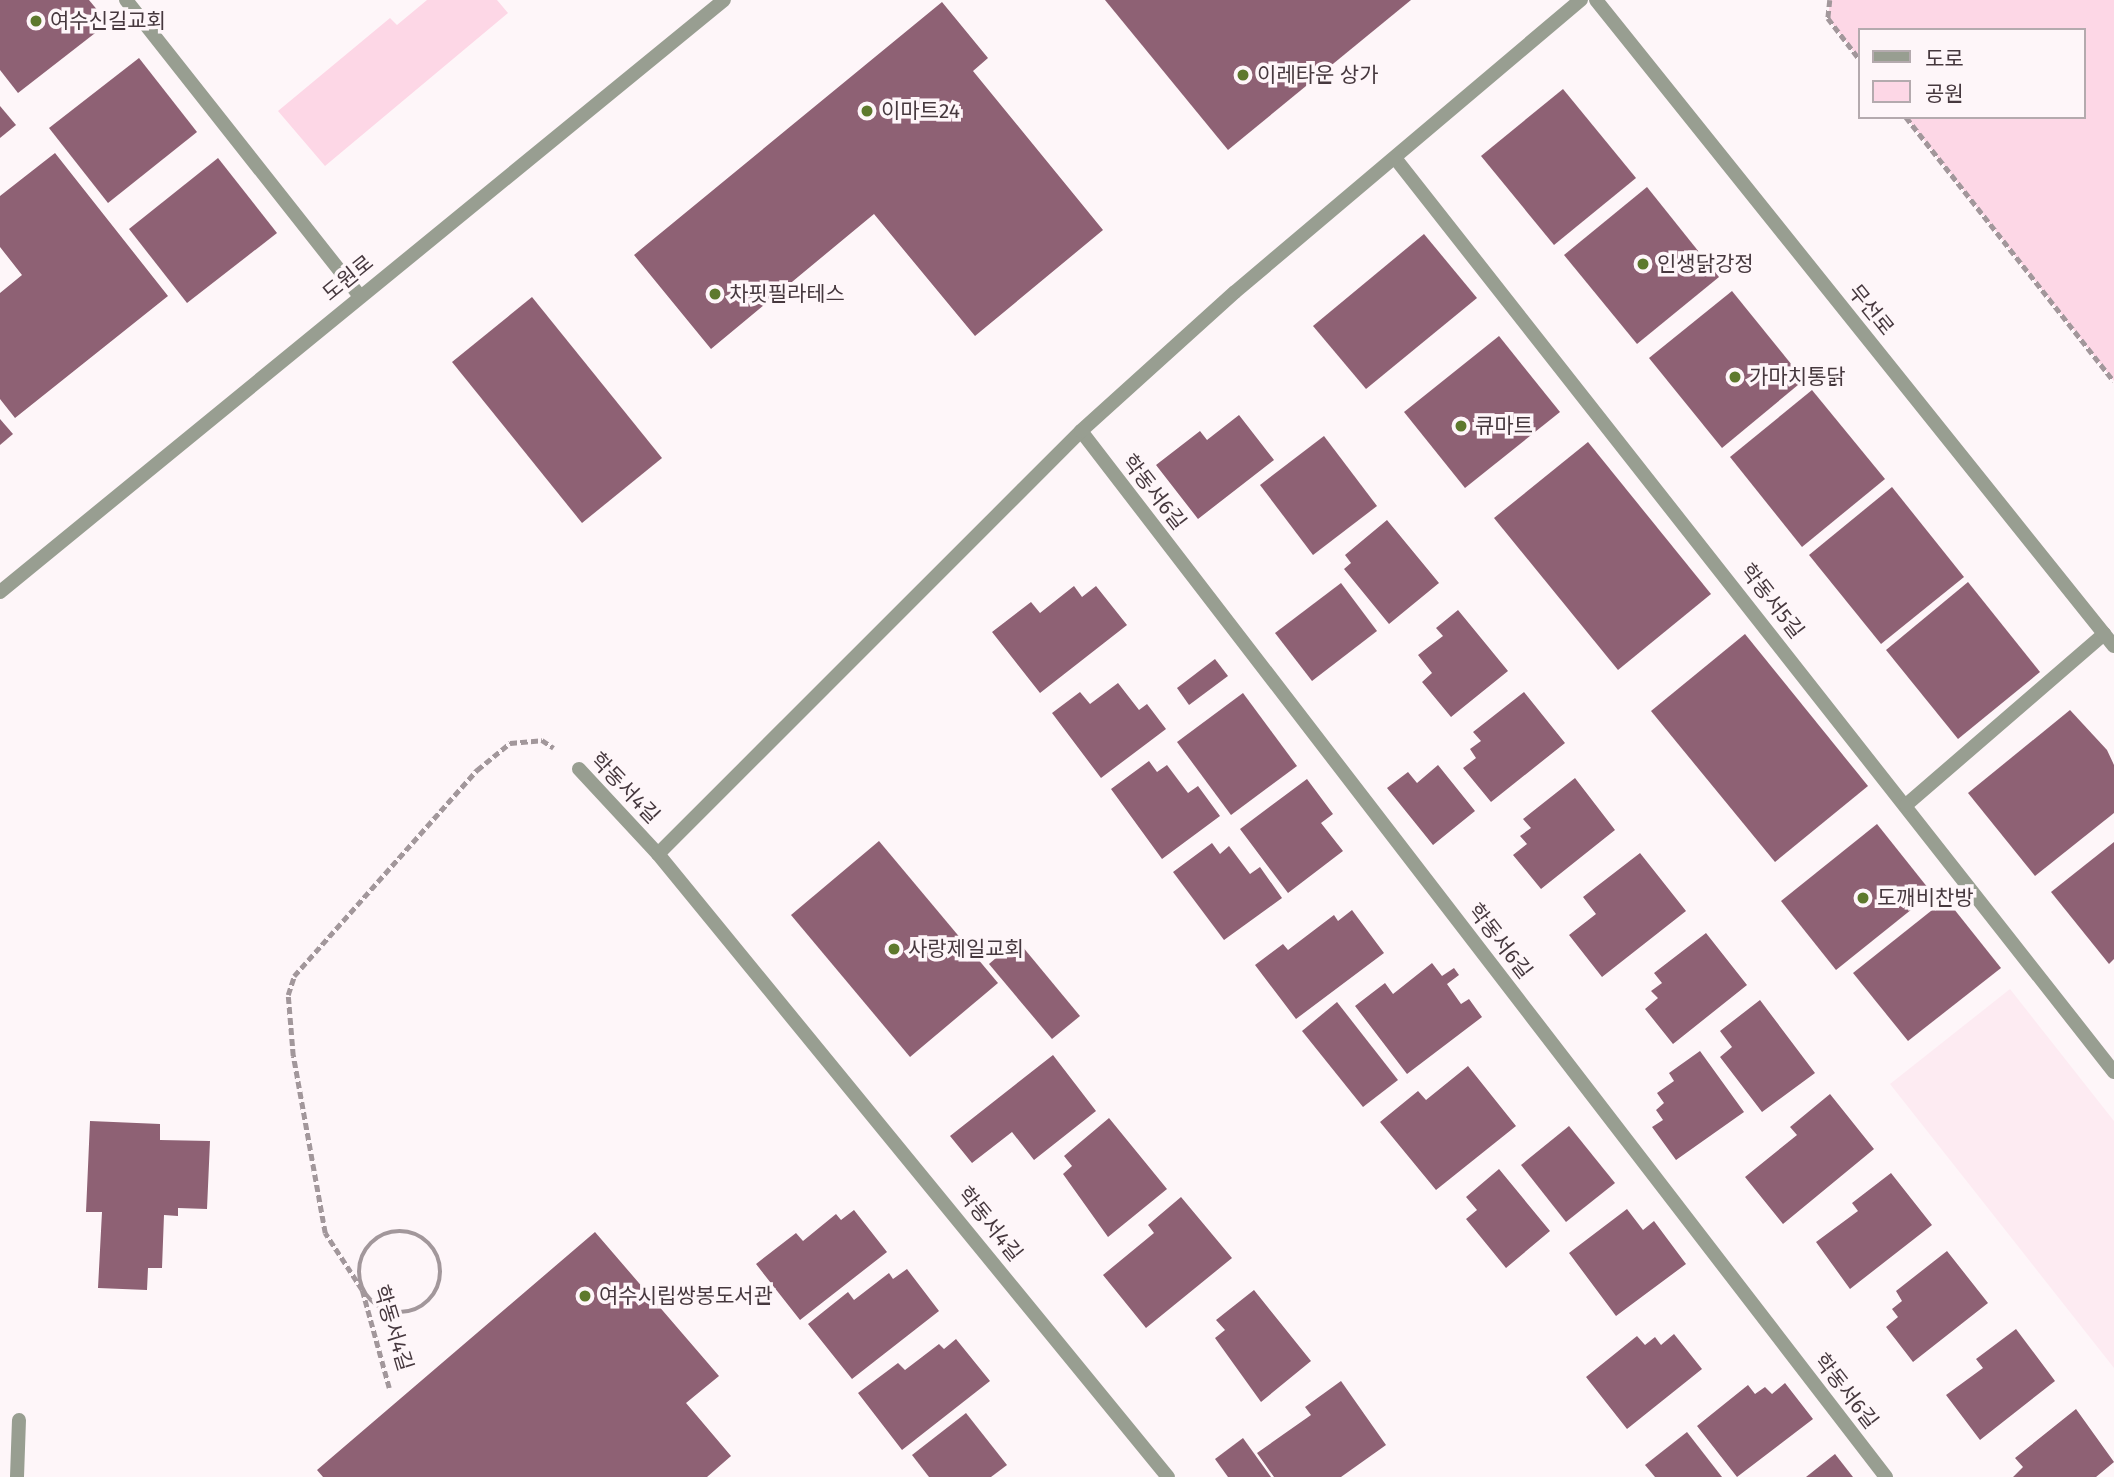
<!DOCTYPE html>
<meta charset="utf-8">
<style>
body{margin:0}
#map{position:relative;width:2114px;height:1477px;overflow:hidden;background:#fef6f9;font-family:"Fira Sans","Noto Sans KR",sans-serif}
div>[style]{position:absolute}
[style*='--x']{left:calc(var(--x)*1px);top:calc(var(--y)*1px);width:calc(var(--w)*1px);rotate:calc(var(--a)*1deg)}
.built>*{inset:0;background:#fdebf2}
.green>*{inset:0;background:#fdd7e6}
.building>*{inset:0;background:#8e6174}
.path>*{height:4.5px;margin-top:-2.25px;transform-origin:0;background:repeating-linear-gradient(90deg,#a2979b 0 7px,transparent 0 10.5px)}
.path>.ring{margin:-2.25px;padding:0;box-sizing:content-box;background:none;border:4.5px solid #a2979b;border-radius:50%}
.service>*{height:14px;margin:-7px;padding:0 7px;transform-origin:7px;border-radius:7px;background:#989e91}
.minor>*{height:14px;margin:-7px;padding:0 7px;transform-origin:7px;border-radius:7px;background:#989e91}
.tertiary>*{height:14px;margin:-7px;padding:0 7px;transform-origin:7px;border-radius:7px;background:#989e91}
.dots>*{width:19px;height:19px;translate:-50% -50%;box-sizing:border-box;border:4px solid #fef6f9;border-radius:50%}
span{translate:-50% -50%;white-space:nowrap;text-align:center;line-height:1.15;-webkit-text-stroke:7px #fef6f9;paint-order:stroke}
.poi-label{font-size:21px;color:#46383e}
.left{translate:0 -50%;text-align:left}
.street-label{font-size:21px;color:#46383e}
.legend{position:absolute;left:1858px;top:28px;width:228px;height:91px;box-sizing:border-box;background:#fef6f9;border:2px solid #b4aaae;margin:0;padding:9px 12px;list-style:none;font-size:21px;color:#46383e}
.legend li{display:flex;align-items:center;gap:14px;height:35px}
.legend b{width:35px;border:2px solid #b4aaae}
</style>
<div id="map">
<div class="built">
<i style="clip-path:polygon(2010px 989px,2114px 1121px,2114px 1368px,1890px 1084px)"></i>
</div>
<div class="green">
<i style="clip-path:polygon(427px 0,497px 0,508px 13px,325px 166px,278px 111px,390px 18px,397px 25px)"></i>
<i style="clip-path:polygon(1830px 0,2114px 0,2114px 381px,1906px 117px,2084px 117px,2084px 30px,1860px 30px,1860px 60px,1828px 18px)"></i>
</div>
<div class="building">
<i style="clip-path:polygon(0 0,89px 0,108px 23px,18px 93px,0 70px)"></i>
<i style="clip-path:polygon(1105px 0,1411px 0,1228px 150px)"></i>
<i style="clip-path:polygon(942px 2px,988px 58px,973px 71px,1103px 230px,975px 336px,874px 214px,711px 349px,634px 255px)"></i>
<i style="clip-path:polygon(139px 58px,197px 132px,108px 203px,49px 128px)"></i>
<i style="clip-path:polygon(1563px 89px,1636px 178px,1554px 245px,1481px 156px)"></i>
<i style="clip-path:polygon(0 106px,16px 125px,0 138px)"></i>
<i style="clip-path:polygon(55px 153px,168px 296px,15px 418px,0 399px,0 293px,22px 275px,0 247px,0 196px)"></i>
<i style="clip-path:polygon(218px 158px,277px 233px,187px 303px,129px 229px)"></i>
<i style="clip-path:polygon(1647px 187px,1719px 277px,1637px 344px,1564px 255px)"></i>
<i style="clip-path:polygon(1424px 234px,1477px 298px,1366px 389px,1313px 326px)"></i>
<i style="clip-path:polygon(1732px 291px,1804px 380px,1722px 448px,1649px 358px)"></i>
<i style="clip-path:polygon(532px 297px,662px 458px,582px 523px,452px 362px)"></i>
<i style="clip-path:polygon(1499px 336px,1560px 412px,1465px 488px,1404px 412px)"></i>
<i style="clip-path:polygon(1812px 390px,1885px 479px,1802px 547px,1730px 457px)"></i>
<i style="clip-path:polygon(1239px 415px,1274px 460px,1198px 519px,1156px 465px,1200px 431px,1207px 440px)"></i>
<i style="clip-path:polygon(0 419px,13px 434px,0 445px)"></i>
<i style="clip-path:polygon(1324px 436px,1377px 506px,1313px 555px,1260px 485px)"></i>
<i style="clip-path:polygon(1588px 442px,1711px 594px,1618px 670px,1494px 518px)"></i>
<i style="clip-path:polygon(1892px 487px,1964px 577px,1881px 644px,1809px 555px)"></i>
<i style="clip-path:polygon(1387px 520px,1439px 583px,1389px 624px,1344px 569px,1351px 563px,1345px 555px)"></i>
<i style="clip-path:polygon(1968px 582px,2040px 672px,1958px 739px,1886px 650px)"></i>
<i style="clip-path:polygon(1341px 583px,1377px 631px,1312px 681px,1275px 633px)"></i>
<i style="clip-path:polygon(1074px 586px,1082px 597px,1096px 586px,1127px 625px,1040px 693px,992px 632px,1031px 602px,1040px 613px)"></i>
<i style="clip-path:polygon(1458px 610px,1508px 671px,1451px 717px,1422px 682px,1432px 673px,1418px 655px,1443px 636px,1436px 628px)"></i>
<i style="clip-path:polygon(1745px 634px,1868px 786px,1775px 862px,1651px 711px)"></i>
<i style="clip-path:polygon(1215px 659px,1228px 676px,1189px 705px,1177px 688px)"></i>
<i style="clip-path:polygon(1118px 683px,1139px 710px,1147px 704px,1166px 729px,1101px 778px,1052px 713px,1080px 692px,1090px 704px)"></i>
<i style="clip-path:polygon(1524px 692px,1565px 743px,1491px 802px,1463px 768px,1476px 758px,1470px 749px,1481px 741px,1473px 732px)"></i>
<i style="clip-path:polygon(1243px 693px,1297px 766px,1231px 815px,1177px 742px)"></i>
<i style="clip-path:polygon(2070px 710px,2107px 750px,2114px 765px,2114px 813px,2035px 876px,1968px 793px)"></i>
<i style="clip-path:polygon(1149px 761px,1157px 772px,1167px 765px,1188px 793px,1198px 786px,1220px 816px,1162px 859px,1111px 789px)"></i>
<i style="clip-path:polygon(1438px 765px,1475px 811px,1433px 845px,1387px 788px,1408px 772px,1417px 783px)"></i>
<i style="clip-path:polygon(1575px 778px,1615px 830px,1541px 889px,1513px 855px,1527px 844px,1520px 836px,1531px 828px,1523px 819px)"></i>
<i style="clip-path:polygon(1307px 779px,1333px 814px,1321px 823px,1343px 851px,1288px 893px,1240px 829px)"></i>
<i style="clip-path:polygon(1877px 824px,1932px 893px,1836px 970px,1781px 901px)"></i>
<i style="clip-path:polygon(879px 841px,998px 983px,910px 1057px,791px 915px)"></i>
<i style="clip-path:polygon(2114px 842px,2114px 959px,2109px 964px,2051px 892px)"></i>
<i style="clip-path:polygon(1212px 843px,1220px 854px,1229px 846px,1250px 874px,1260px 867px,1282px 898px,1224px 940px,1173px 872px)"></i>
<i style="clip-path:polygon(1640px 853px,1686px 911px,1602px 977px,1569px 935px,1596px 914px,1583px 897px)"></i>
<i style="clip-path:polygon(1946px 899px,2001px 968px,1908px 1041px,1853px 973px)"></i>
<i style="clip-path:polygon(1352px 910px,1384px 953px,1296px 1019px,1255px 965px,1283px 944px,1288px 950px,1334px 915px,1338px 921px)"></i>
<i style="clip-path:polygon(1706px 933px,1747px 985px,1673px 1044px,1645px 1009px,1658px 998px,1651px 991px,1662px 983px,1654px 973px)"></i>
<i style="clip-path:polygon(1017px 940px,1080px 1016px,1052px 1039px,989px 964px)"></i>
<i style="clip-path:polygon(1432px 963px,1442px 976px,1454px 968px,1459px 975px,1447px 984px,1461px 1004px,1469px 999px,1482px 1017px,1407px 1074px,1355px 1006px,1385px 983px,1393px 994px)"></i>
<i style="clip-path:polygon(1760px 1000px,1815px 1073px,1762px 1112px,1720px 1057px,1732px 1047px,1720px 1031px)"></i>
<i style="clip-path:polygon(1337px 1002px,1398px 1080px,1363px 1107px,1302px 1031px)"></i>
<i style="clip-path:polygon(1700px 1051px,1744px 1112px,1676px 1160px,1652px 1127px,1663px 1120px,1656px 1110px,1664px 1103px,1657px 1093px,1674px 1081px,1669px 1073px)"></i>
<i style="clip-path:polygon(1053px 1055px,1096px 1111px,1034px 1160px,1012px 1132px,972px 1163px,950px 1136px)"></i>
<i style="clip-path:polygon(1468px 1066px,1516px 1126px,1436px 1190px,1380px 1122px,1418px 1091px,1426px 1100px)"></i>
<i style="clip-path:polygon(1830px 1094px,1874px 1149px,1783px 1224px,1745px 1177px,1797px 1135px,1790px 1127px)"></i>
<i style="clip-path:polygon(1109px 1118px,1167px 1189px,1108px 1237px,1063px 1174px,1072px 1166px,1064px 1156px)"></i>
<i style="clip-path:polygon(90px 1121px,160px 1124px,160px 1140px,210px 1141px,207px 1209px,178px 1208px,178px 1216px,164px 1215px,162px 1268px,148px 1268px,147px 1290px,98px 1288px,102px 1212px,86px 1212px)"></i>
<i style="clip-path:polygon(1569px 1126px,1615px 1183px,1566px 1222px,1521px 1165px)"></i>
<i style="clip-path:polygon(1499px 1169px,1550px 1231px,1506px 1268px,1466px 1219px,1477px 1210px,1466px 1197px)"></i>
<i style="clip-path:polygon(1891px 1173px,1932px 1225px,1850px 1289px,1816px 1242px,1858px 1211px,1852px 1203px)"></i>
<i style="clip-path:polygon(1181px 1197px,1232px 1258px,1146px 1328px,1103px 1275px,1154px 1233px,1148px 1225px)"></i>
<i style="clip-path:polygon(1627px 1209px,1643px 1230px,1654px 1221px,1686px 1264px,1616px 1316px,1569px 1253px)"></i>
<i style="clip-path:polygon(854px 1210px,887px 1252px,800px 1320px,756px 1264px,796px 1233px,803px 1241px,836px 1214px,841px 1220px)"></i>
<i style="clip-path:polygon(595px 1232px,719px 1376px,686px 1403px,731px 1456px,707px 1477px,323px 1477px,317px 1470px)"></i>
<i style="clip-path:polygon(1947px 1251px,1988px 1303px,1913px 1362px,1886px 1327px,1898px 1317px,1892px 1309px,1902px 1301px,1896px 1291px)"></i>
<i style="clip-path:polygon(907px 1269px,939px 1311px,852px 1379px,808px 1324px,848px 1292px,854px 1300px,889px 1273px,893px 1279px)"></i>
<i style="clip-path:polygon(1254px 1290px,1311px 1361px,1261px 1402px,1215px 1338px,1225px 1330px,1216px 1320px)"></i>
<i style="clip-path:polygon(2016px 1329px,2055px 1381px,1980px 1440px,1946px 1395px,1983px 1368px,1976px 1359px)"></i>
<i style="clip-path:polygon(1674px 1334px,1702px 1369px,1627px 1429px,1586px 1377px,1637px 1336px,1645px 1345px,1655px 1337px,1661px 1345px)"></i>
<i style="clip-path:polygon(956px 1339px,990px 1381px,902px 1450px,858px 1393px,898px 1363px,905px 1370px,939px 1344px,944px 1349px)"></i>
<i style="clip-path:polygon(1341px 1381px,1386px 1445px,1341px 1477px,1274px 1477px,1257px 1453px,1311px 1415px,1305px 1407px)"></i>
<i style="clip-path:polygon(1785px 1383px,1813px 1419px,1737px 1477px,1697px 1426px,1748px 1385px,1755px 1394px,1765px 1387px,1772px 1394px)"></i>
<i style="clip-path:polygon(2076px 1409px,2114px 1462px,2096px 1477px,2013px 1477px,2023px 1467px,2015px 1458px)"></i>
<i style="clip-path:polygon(966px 1413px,1007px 1465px,991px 1477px,929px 1477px,912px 1455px)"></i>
<i style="clip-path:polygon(1687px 1432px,1722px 1477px,1655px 1477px,1645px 1465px)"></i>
<i style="clip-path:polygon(1243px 1438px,1271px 1477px,1228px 1477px,1215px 1459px)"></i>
<i style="clip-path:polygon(1835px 1454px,1853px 1477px,1806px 1477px)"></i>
</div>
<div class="path">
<i style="--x:1830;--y:0;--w:18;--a:96"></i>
<i style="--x:1828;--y:18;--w:53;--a:52.7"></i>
<i style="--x:1906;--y:117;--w:336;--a:51.8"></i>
<i class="ring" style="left:359px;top:1231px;width:77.5px;height:77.5px"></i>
<i style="--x:389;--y:1388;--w:102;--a:-105.4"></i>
<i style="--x:362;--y:1290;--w:68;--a:-123"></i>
<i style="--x:325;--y:1233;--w:180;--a:-100.2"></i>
<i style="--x:293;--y:1056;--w:61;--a:-94.7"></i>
<i style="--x:288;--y:995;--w:20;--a:-72"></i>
<i style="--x:294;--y:976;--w:276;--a:-48.4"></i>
<i style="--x:477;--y:770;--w:43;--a:-39.3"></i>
<i style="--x:510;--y:743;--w:32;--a:-5"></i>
<i style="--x:542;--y:740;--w:14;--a:34"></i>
</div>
<div class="service">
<i style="--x:17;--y:1477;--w:57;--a:-88"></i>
</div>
<div class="minor">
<i style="--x:126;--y:0;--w:377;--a:51.7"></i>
<i style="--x:1395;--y:158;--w:1163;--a:51.81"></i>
<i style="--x:1081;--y:431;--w:1320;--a:52.42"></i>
<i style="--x:579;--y:769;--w:116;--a:47.1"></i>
<i style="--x:658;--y:854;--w:805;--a:50.7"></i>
<i style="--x:1906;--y:805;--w:262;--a:-40.8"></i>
<i style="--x:658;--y:854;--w:598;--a:-45"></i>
<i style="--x:1081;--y:431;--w:207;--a:-42.1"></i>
<i style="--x:1235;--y:292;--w:453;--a:-40.2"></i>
</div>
<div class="tertiary">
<i style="--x:1596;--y:0;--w:828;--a:51.28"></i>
<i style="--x:0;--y:592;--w:935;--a:-39.27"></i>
</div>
<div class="dots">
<i style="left:36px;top:21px;background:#5e792d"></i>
<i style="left:1243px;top:75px;background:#5e792d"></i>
<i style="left:867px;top:111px;background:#5e792d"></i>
<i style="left:1643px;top:264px;background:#5e792d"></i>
<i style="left:715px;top:294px;background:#5e792d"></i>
<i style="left:1735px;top:377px;background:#5e792d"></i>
<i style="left:1461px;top:426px;background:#5e792d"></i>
<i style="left:1863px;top:898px;background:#5e792d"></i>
<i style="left:894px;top:949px;background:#5e792d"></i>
<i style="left:585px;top:1296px;background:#5e792d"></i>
</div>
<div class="poi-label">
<span class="left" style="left:50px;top:21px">여수신길교회</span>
<span class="left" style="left:1257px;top:75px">이레타운 상가</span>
<span class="left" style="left:881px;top:111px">이마트24</span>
<span class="left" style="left:1657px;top:264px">인생닭강정</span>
<span class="left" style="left:729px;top:294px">차핏필라테스</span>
<span class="left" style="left:1749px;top:377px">가마치통닭</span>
<span class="left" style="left:1475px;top:426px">큐마트</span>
<span class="left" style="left:1877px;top:898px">도깨비찬방</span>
<span class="left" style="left:908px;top:949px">사랑제일교회</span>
<span class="left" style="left:599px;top:1296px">여수시립쌍봉도서관</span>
</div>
<div class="street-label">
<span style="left:348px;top:278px;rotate:-39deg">도원로</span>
<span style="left:1871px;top:310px;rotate:51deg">무선로</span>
<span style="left:1154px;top:492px;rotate:52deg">학동서6길</span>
<span style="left:1772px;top:601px;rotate:52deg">학동서5길</span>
<span style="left:625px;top:788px;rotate:46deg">학동서4길</span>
<span style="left:1500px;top:941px;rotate:52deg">학동서6길</span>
<span style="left:990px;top:1224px;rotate:51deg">학동서4길</span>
<span style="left:393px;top:1328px;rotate:73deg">학동서4길</span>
<span style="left:1846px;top:1391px;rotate:52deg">학동서6길</span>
</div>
<ul class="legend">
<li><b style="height:9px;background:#989e91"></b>도로</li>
<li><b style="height:19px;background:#fdd7e6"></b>공원</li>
</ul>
</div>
